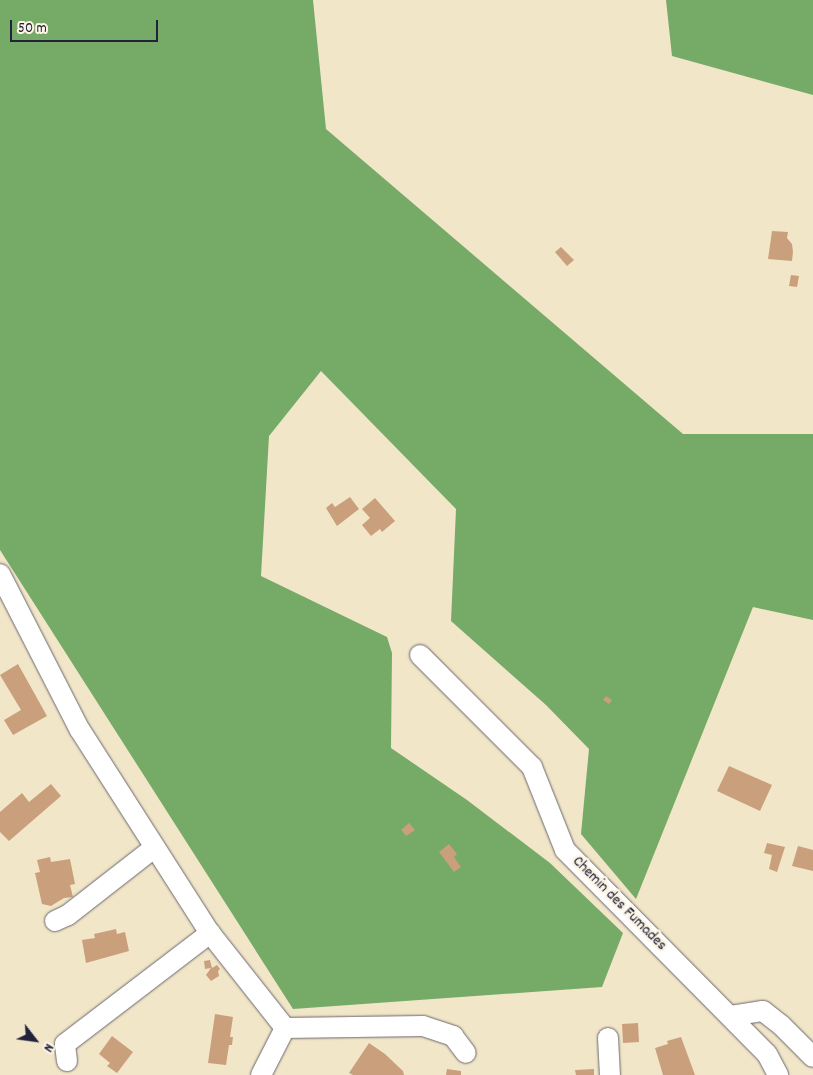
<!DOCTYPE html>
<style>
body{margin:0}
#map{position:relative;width:813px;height:1075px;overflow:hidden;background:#f2e6c9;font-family:Dekko,sans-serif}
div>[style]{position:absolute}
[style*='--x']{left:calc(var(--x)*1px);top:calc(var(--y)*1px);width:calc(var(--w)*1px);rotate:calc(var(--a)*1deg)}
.forest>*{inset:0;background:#76aa67}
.building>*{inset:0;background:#ca9f7c}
.roads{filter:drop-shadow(0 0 1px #6b676d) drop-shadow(0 0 1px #6b676d)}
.minor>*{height:20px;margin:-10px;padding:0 10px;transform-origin:10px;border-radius:10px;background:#fff}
span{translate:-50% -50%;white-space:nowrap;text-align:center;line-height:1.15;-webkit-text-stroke:5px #fcf5e5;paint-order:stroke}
.street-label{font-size:16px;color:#22223b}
.north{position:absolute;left:10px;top:1015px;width:50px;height:50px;-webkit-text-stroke:4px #fcf5e5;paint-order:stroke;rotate:120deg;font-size:14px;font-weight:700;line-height:20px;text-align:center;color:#22223b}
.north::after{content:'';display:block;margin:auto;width:18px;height:22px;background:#22223b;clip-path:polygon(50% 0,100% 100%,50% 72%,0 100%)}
.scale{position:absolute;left:10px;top:20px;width:148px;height:22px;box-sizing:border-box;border:2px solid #22223b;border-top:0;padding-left:6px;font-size:15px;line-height:18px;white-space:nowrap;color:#22223b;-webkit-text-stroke:4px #fcf5e5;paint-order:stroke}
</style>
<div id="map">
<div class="forest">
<i style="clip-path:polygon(0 0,313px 0,326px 129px,683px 434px,813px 434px,813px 620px,753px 607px,636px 899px,581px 834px,589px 749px,546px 705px,451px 621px,456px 509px,321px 371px,269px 436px,261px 576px,387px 637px,392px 653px,391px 748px,467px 800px,550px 863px,623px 933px,602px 987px,293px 1009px,0 550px)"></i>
<i style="clip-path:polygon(666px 0,813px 0,813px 95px,672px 56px)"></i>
</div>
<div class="building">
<i style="clip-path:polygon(772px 231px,788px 232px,787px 238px,792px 244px,793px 252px,792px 261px,768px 259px)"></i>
<i style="clip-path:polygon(561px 247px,574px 260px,567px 266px,555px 252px)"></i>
<i style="clip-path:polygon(791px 275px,799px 276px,797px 287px,789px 286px)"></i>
<i style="clip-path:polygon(350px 497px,359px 509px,337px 526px,326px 508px,332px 503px,335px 507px)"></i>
<i style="clip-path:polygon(375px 498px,395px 521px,382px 532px,380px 529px,371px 536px,362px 525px,370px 518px,362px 509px)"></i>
<i style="clip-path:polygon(18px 664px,47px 716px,13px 735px,4px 720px,21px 710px,0 675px)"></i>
<i style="clip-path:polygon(606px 696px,612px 700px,609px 704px,603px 700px)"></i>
<i style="clip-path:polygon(729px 766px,772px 785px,760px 811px,717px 791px)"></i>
<i style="clip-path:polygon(51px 784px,61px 796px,9px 841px,0 832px,0 812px,22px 793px,29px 802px)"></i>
<i style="clip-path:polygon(409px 823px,415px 830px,406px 836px,401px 830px)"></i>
<i style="clip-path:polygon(767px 843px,785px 847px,777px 872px,769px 869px,772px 855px,764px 853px)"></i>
<i style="clip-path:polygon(449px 844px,457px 854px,454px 857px,461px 867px,454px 872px,439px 852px)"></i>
<i style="clip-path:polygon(798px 846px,813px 850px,813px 871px,792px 866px)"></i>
<i style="clip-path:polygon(50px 857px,51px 862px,70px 859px,75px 884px,70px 885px,73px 897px,64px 898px,51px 906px,42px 904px,35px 873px,40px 872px,37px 860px)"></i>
<i style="clip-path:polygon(116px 929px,117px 934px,125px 932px,129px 951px,86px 963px,82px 940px,95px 938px,94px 934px)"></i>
<i style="clip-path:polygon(210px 960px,212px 968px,217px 965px,220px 969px,218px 971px,219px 976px,211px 981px,206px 975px,211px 968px,205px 969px,204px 961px)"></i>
<i style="clip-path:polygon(215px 1014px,233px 1017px,230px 1037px,233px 1037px,232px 1045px,229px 1045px,226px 1065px,208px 1063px)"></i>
<i style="clip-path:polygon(638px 1023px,639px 1042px,623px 1043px,622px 1024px)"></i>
<i style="clip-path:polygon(112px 1036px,133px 1052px,117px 1073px,107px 1066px,110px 1063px,99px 1054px)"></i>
<i style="clip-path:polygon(681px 1037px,695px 1075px,663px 1075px,655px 1048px,668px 1044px,667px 1041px)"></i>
<i style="clip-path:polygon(369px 1043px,385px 1054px,403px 1071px,404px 1075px,353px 1075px,349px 1073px)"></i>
<i style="clip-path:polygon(447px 1069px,461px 1071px,461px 1075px,446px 1075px)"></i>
<i style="clip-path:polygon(594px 1069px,594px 1075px,576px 1075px,575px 1070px)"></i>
</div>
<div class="roads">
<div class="minor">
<i style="--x:0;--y:574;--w:175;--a:62.9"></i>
<i style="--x:80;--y:730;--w:241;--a:57.4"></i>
<i style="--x:210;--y:933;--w:121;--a:51.7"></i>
<i style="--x:420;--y:655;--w:158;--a:45"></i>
<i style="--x:532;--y:767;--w:89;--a:68.3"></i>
<i style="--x:565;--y:850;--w:287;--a:45.3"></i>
<i style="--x:767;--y:1054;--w:24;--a:62"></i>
<i style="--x:55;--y:921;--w:14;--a:-25"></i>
<i style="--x:68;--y:915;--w:110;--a:-38"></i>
<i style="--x:731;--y:1016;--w:32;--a:-9"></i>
<i style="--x:763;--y:1011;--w:23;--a:38"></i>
<i style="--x:781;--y:1025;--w:45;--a:45"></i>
<i style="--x:285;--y:1028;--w:138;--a:-0.8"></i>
<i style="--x:423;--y:1026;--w:32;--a:18"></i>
<i style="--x:453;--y:1036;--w:21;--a:53"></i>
<i style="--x:608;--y:1038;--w:37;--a:87"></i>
<i style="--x:67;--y:1061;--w:17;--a:-97"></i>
<i style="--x:65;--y:1044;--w:183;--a:-37.4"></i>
<i style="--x:261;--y:1075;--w:53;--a:-62.9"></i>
</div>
</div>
<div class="street-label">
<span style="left:619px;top:904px;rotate:45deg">Chemin des Fumades</span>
</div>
<div class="north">N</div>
<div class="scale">50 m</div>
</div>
